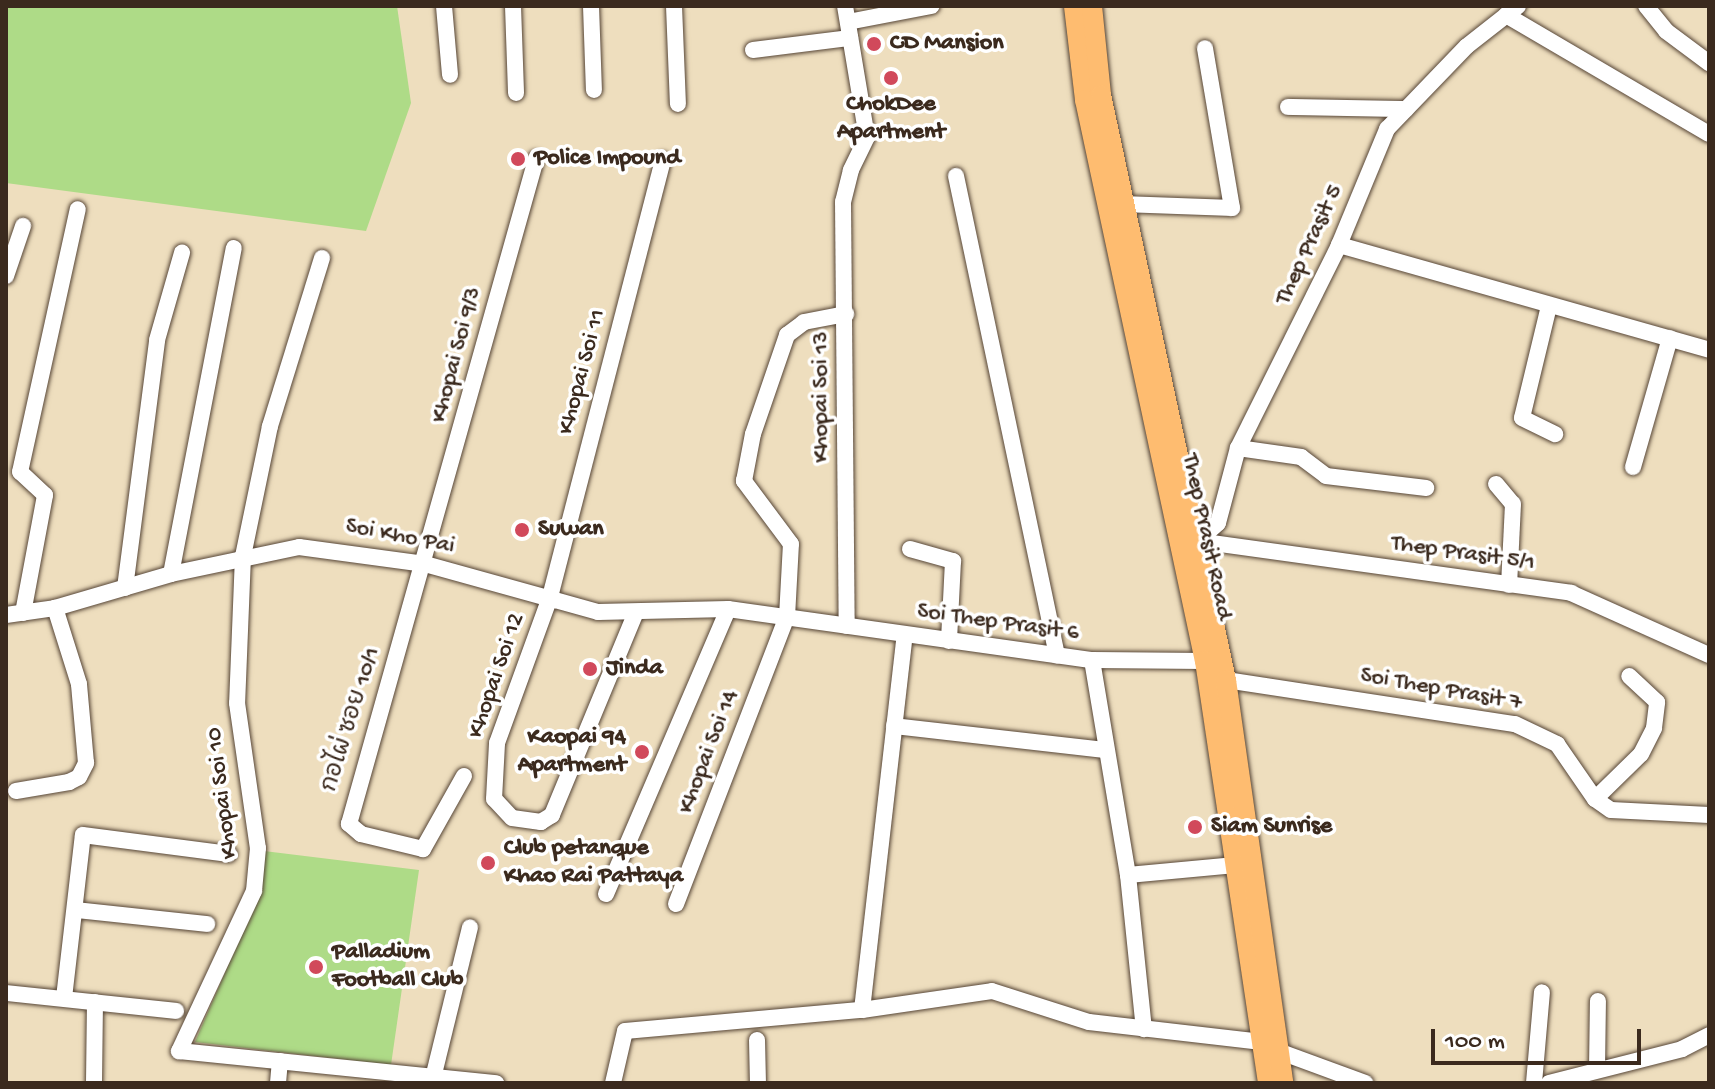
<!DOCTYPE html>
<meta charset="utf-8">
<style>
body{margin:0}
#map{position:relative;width:1715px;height:1089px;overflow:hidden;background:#eedebe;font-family:"Gochi Hand","Playpen Sans Thai",sans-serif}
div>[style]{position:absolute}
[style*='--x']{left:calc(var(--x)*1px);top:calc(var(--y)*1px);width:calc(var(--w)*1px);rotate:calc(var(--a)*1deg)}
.green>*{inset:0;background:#aedb87}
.roads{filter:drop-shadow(0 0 2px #564536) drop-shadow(0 0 2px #564536)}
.minor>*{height:16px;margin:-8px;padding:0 8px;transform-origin:8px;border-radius:8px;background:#fff}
.major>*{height:20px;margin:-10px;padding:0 10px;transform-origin:10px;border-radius:10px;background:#febc70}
.dots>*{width:22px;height:22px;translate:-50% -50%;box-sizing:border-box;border:4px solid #fff;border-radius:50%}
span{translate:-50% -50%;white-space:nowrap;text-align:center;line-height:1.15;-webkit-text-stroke:7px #fff;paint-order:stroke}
.poi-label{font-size:24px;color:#3b2a1e;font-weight:700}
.left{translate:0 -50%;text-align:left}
.right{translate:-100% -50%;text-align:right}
.street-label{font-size:24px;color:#3b2a1e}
.frame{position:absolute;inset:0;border:8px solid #3b2a1e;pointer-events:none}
.scale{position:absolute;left:1431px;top:1029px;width:210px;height:36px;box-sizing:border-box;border:4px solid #3b2a1e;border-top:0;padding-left:10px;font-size:24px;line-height:28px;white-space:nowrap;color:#3b2a1e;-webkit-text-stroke:6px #fff;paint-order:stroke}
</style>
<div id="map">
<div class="green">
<i style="clip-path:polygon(6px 6px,397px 6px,411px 103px,366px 231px,6px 183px)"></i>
<i style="clip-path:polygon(264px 851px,419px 870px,391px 1065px,195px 1042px,260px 892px)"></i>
</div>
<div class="roads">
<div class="minor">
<i style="--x:444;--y:6;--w:69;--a:85"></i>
<i style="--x:513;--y:6;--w:87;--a:88"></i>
<i style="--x:591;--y:6;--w:84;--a:88"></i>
<i style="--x:674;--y:6;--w:98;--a:87.7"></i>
<i style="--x:845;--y:6;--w:133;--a:80.5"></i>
<i style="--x:867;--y:137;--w:37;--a:116"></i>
<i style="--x:851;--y:170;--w:33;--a:104"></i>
<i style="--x:843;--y:202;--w:424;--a:89.5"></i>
<i style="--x:1646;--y:6;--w:32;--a:51"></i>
<i style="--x:1666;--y:31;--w:54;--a:36.7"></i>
<i style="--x:1506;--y:15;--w:235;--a:30.4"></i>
<i style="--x:848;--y:22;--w:85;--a:-10.9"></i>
<i style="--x:753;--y:50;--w:98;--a:-7.1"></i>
<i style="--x:1288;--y:107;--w:118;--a:1"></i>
<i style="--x:956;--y:176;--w:490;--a:78.1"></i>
<i style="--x:1123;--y:204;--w:109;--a:2.1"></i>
<i style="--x:1232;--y:208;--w:162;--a:-99.6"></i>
<i style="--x:1339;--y:245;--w:385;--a:15.8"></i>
<i style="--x:322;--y:258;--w:176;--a:107.2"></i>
<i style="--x:270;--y:426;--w:133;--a:101.7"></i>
<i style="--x:243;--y:556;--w:147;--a:92.3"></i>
<i style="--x:237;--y:703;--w:147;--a:81.8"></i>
<i style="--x:258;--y:848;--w:43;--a:95.3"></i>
<i style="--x:254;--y:891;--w:177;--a:115.1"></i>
<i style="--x:179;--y:1051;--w:319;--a:5.8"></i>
<i style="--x:6;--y:276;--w:53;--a:-71.2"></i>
<i style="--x:1549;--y:306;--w:115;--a:103.6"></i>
<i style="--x:1522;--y:418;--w:37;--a:26"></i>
<i style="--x:1238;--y:448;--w:64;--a:8.1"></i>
<i style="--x:1301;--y:457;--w:31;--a:37"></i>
<i style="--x:1326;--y:476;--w:101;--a:6.8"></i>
<i style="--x:1633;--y:467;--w:134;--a:-74"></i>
<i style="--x:1496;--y:484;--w:26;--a:50"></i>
<i style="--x:1513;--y:504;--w:81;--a:92.8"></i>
<i style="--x:1198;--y:541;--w:27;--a:-42"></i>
<i style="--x:1218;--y:523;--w:78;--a:-75.1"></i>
<i style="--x:1238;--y:448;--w:227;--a:-63.5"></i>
<i style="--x:1339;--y:245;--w:126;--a:-67.5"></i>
<i style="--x:1387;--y:129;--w:115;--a:-46.1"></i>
<i style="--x:1467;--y:46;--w:65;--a:-38.1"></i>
<i style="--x:1198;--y:541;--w:377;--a:7.9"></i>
<i style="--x:1571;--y:593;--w:151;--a:24.2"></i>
<i style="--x:910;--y:549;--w:45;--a:15.6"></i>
<i style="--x:953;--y:561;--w:80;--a:92.9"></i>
<i style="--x:171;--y:574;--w:332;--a:-79.1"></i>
<i style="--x:125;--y:588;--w:250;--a:-82.6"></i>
<i style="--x:157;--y:340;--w:91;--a:-74"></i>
<i style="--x:636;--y:612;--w:220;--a:112.5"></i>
<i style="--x:552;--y:815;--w:13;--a:148"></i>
<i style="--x:541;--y:822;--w:29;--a:-172"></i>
<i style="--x:512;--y:818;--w:26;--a:-133"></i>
<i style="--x:494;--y:799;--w:56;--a:-86.9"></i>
<i style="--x:497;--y:743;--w:155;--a:-70"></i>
<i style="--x:550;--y:597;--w:451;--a:-75.5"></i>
<i style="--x:23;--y:613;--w:120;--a:-79.4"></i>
<i style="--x:45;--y:495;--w:34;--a:-137"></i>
<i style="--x:20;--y:472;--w:269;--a:-77.6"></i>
<i style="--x:6;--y:615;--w:49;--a:-8.1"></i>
<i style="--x:55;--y:608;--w:121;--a:-16.3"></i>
<i style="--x:171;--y:574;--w:131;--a:-11.9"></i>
<i style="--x:299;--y:547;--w:127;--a:7.7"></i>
<i style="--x:425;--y:564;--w:180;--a:15.5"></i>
<i style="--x:598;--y:612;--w:130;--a:-1.3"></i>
<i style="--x:728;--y:609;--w:368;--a:8"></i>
<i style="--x:1092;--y:660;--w:113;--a:0.5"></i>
<i style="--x:1092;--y:660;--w:218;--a:80.5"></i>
<i style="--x:1128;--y:875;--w:155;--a:84.1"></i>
<i style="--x:1226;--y:680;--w:292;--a:8.7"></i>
<i style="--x:1515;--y:724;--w:47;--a:25.5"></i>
<i style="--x:1557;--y:744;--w:67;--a:55.4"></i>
<i style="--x:1595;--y:799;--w:19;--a:35"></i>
<i style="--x:1611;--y:810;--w:98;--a:2.9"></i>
<i style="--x:894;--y:726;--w:213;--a:6.5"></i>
<i style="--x:464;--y:776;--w:84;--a:119.3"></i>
<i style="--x:423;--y:849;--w:64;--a:-166.4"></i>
<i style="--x:361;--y:834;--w:16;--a:-140"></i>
<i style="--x:349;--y:824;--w:691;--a:-74.29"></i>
<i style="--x:16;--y:791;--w:54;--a:-9.6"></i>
<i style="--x:69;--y:782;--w:11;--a:-27"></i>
<i style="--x:79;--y:777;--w:16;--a:-63"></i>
<i style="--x:86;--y:763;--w:79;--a:-95.1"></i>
<i style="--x:79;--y:684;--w:80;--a:-107.5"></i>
<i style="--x:1595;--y:799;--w:64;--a:-44.4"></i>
<i style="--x:1641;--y:754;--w:29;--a:-63"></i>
<i style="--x:1654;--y:728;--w:26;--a:-83"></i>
<i style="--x:1657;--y:702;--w:38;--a:-137"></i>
<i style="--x:1128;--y:875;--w:108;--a:-5.3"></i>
<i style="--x:606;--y:894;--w:310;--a:-66.8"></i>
<i style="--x:676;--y:904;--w:308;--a:-68.9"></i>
<i style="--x:787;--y:617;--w:73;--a:-86.9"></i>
<i style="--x:791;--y:544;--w:79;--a:-126.7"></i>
<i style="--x:744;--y:481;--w:48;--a:-79.2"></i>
<i style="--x:753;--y:434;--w:105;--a:-71"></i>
<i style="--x:787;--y:335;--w:21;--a:-37"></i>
<i style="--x:804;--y:322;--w:43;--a:-10.8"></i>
<i style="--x:76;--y:910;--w:132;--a:6.1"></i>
<i style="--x:6;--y:993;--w:171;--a:6"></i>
<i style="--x:64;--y:998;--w:164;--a:-83.4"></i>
<i style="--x:83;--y:835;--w:147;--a:7.4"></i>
<i style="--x:862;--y:1010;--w:377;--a:-83.5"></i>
<i style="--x:757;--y:1040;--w:43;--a:88.7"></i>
<i style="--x:1278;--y:1051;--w:93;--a:20.2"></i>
<i style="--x:1597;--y:1069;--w:68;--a:-89.2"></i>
<i style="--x:433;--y:1078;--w:155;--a:-76.2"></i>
<i style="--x:94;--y:1083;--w:81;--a:-89.3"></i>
<i style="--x:278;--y:1083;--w:22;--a:-85"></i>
<i style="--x:613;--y:1083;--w:53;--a:-77"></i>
<i style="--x:625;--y:1031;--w:238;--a:-5.1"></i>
<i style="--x:862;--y:1010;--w:131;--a:-8.3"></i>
<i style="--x:992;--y:991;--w:102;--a:17.7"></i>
<i style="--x:1089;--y:1022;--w:174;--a:6.6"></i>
<i style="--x:1534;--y:1083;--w:91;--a:-85"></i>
<i style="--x:1549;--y:1083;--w:137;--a:-14.3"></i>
<i style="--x:1682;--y:1049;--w:30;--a:-27"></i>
</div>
<div class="major">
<i style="--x:1074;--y:6;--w:95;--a:83.3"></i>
<i style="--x:1085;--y:100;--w:574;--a:77.93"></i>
<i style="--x:1205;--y:661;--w:427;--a:81.5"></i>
<i style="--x:1092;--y:6;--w:89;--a:84.2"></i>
<i style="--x:1101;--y:95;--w:598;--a:77.94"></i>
<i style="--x:1226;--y:680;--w:407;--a:81.9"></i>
</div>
</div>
<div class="dots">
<i style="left:874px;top:44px;background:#d1495b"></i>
<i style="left:891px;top:78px;background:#d1495b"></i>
<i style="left:518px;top:159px;background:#d1495b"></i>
<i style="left:522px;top:530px;background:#d1495b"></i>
<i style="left:590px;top:669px;background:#d1495b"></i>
<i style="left:642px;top:752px;background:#d1495b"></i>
<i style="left:1195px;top:827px;background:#d1495b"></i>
<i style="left:488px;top:863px;background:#d1495b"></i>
<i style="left:316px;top:967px;background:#d1495b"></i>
</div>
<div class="poi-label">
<span class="left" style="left:890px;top:44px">CD Mansion</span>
<span style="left:891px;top:119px">ChokDee<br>Apartment</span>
<span class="left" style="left:534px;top:159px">Police Impound</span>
<span class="left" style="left:538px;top:530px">Suwan</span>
<span class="left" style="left:606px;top:669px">Jinda</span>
<span class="right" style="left:626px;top:752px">Kaopai 94<br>Apartment</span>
<span class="left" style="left:1211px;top:827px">Siam Sunrise</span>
<span class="left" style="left:504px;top:863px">Club petanque<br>Khao Rai Pattaya</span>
<span class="left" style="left:332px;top:967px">Palladium<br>Football Club</span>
</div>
<div class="street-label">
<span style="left:1310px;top:245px;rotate:-65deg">Thep Prasit 5</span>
<span style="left:457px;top:355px;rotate:-75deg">Khopai Soi 9/3</span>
<span style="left:583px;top:372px;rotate:-75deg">Khopai Soi 11</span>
<span style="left:822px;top:397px;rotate:-90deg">Khopai Soi 13</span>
<span style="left:400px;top:537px;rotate:11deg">Soi Kho Pai</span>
<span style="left:1206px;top:537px;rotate:78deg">Thep Prasit Road</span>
<span style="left:1463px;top:554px;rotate:8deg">Thep Prasit 5/1</span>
<span style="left:998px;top:623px;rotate:8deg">Soi Thep Prasit 6</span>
<span style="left:497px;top:676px;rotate:-71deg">Khopai Soi 12</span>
<span style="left:1441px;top:690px;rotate:10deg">Soi Thep Prasit 7</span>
<span style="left:352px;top:720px;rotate:-73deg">กอไผ่ ซอย 10/1</span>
<span style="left:709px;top:752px;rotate:-69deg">Khopai Soi 14</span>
<span style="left:223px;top:793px;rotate:-97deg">Khopai Soi 10</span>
</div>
<div class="frame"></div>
<div class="scale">100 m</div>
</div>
